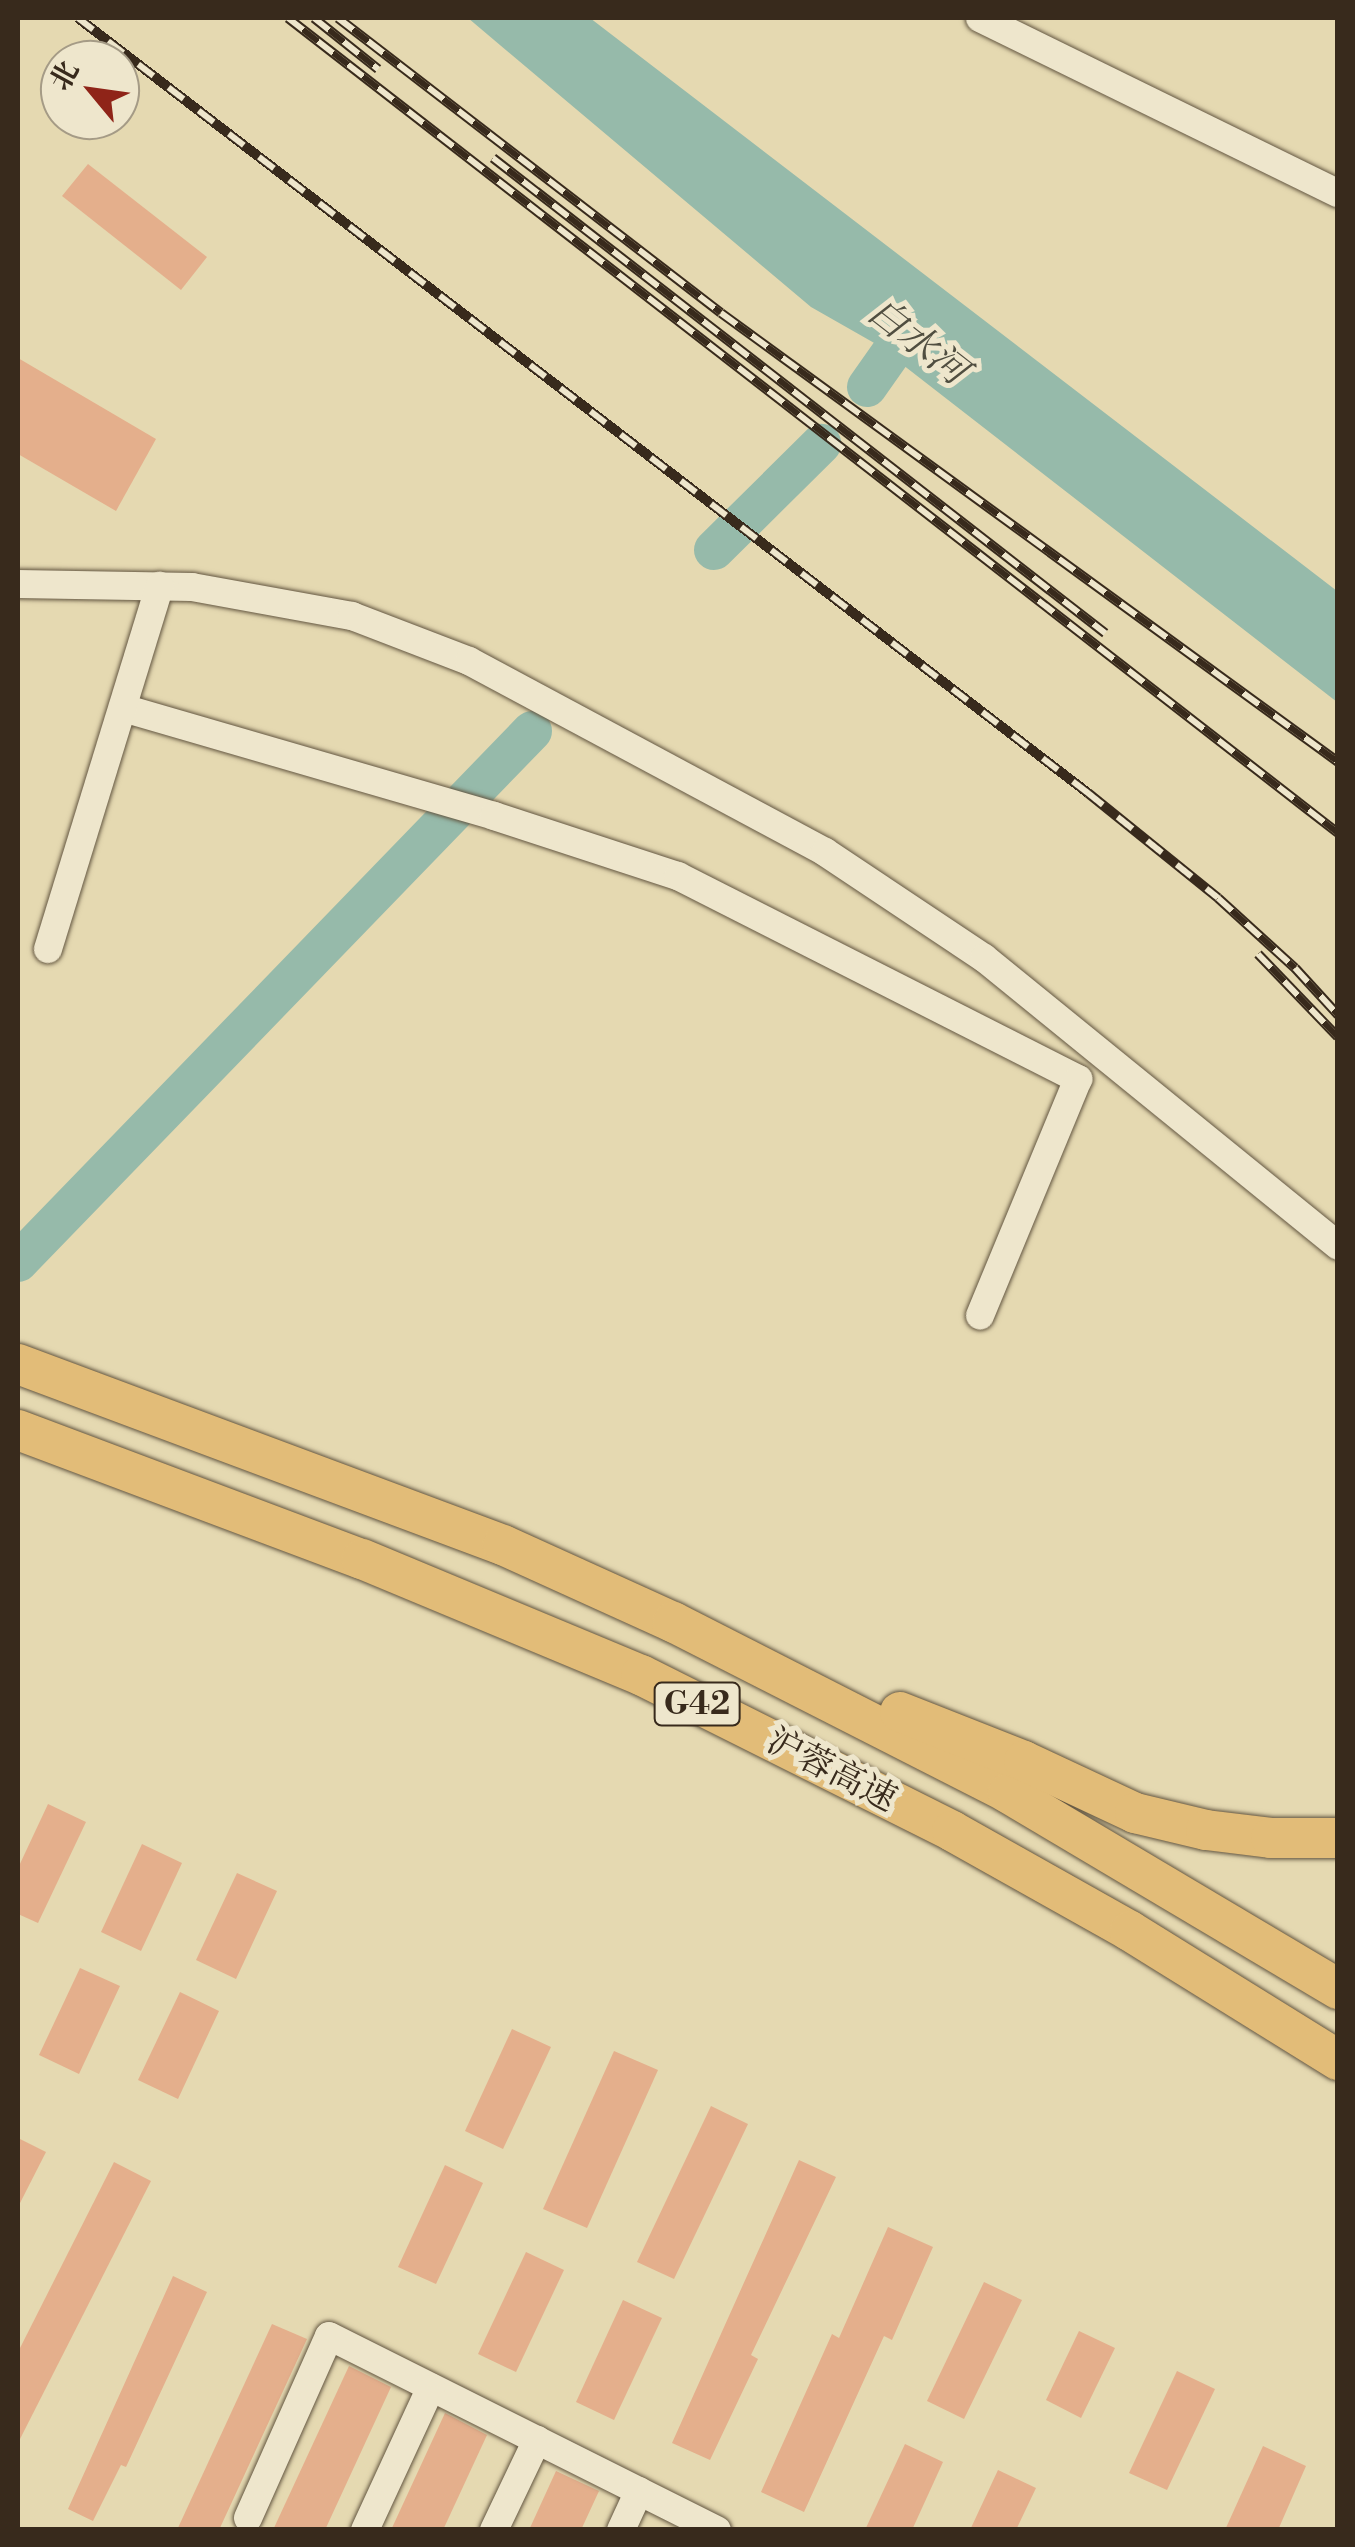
<!DOCTYPE html>
<meta charset="utf-8">
<style>
body{margin:0}
#map{position:relative;width:1355px;height:2547px;overflow:hidden;background:#e5d9b1;font-family:"Libre Bodoni","Noto Serif SC",serif}
div>[style]{position:absolute}
[style*='--x']{left:calc(var(--x)*1px);top:calc(var(--y)*1px);width:calc(var(--w)*1px);rotate:calc(var(--a)*1deg)}
.water>*{inset:0;background:#96baaa}
.river>*{height:40px;margin:-20px;padding:0 20px;transform-origin:20px;border-radius:20px;background:#96baaa}
.building>*{inset:0;background:#e4af8c}
.roads{filter:drop-shadow(0 0 2px #635641) drop-shadow(0 0 2px #635641)}
.minor>*{height:28px;margin:-14px;padding:0 14px;transform-origin:14px;border-radius:14px;background:#eee6cc}
.highway>*{height:40px;margin:-20px;padding:0 20px;transform-origin:20px;border-radius:20px;background:#e2bc78}
.rail>*{height:10px;margin-top:-5px;transform-origin:0;background:repeating-linear-gradient(90deg,#eee6cc 0 19px,#382a1c 0 38px);box-sizing:border-box;border-block:2px solid #382a1c}
span{translate:-50% -50%;white-space:nowrap;text-align:center;line-height:1.15;-webkit-text-stroke:10px #eee6cc;paint-order:stroke}
.shield-label span{padding:2px 8px;background:#eee6cc;border:2px solid;border-radius:8px;-webkit-text-stroke-width:0}
.shield-label{font-size:32px;color:#382a1c;font-weight:700}
.street-label{font-size:35px;color:#382a1c}
.water-label{font-size:38px;color:#504e40;font-style:italic}
.frame{position:absolute;inset:0;border:20px solid #382a1c;pointer-events:none}
.north{position:absolute;left:40px;top:40px;width:100px;height:100px;box-sizing:border-box;background:#eee6cc;border:2px solid #a59b86;border-radius:50%;rotate:299deg;font-size:28px;font-weight:700;line-height:40px;text-align:center;color:#382a1c}
.north::after{content:'';display:block;margin:auto;width:35px;height:45px;background:#8f2418;clip-path:polygon(50% 0,100% 100%,50% 72%,0 100%)}
</style>
<div id="map">
<div class="water">
<i style="clip-path:polygon(468px 18px,590px 18px,1337px 591px,1337px 702px,876px 344px,811px 307px)"></i>
</div>
<div class="river">
<i style="--x:867;--y:387;--w:70;--a:-54.9"></i>
<i style="--x:714;--y:550;--w:151;--a:-44.7"></i>
<i style="--x:18;--y:1262;--w:739;--a:-45.93"></i>
</div>
<div class="building">
<i style="clip-path:polygon(88px 164px,207px 257px,181px 290px,62px 196px)"></i>
<i style="clip-path:polygon(18px 358px,156px 439px,116px 511px,18px 454px)"></i>
<i style="clip-path:polygon(48px 1804px,86px 1822px,38px 1923px,18px 1914px,18px 1868px)"></i>
<i style="clip-path:polygon(142px 1844px,182px 1863px,141px 1951px,101px 1932px)"></i>
<i style="clip-path:polygon(237px 1873px,277px 1891px,236px 1979px,196px 1960px)"></i>
<i style="clip-path:polygon(80px 1968px,120px 1986px,79px 2074px,39px 2055px)"></i>
<i style="clip-path:polygon(180px 1992px,219px 2011px,178px 2099px,138px 2080px)"></i>
<i style="clip-path:polygon(512px 2029px,551px 2047px,503px 2149px,465px 2131px)"></i>
<i style="clip-path:polygon(614px 2051px,658px 2070px,587px 2228px,543px 2209px)"></i>
<i style="clip-path:polygon(711px 2106px,748px 2124px,674px 2279px,637px 2262px)"></i>
<i style="clip-path:polygon(18px 2138px,46px 2152px,18px 2207px)"></i>
<i style="clip-path:polygon(799px 2160px,836px 2177px,751px 2355px,758px 2359px,710px 2460px,672px 2443px)"></i>
<i style="clip-path:polygon(114px 2162px,151px 2181px,18px 2443px,18px 2352px)"></i>
<i style="clip-path:polygon(445px 2165px,483px 2183px,436px 2284px,398px 2267px)"></i>
<i style="clip-path:polygon(888px 2227px,933px 2247px,892px 2340px,884px 2336px,804px 2512px,761px 2492px,832px 2334px,839px 2338px)"></i>
<i style="clip-path:polygon(526px 2252px,564px 2270px,516px 2372px,478px 2354px)"></i>
<i style="clip-path:polygon(173px 2276px,207px 2292px,126px 2467px,121px 2465px,93px 2521px,68px 2509px)"></i>
<i style="clip-path:polygon(984px 2282px,1022px 2300px,964px 2419px,927px 2401px)"></i>
<i style="clip-path:polygon(623px 2300px,662px 2318px,614px 2420px,576px 2402px)"></i>
<i style="clip-path:polygon(272px 2324px,307px 2339px,219px 2530px,177px 2530px)"></i>
<i style="clip-path:polygon(1079px 2331px,1115px 2348px,1081px 2418px,1046px 2400px)"></i>
<i style="clip-path:polygon(349px 2366px,391px 2387px,325px 2530px,273px 2530px)"></i>
<i style="clip-path:polygon(1177px 2371px,1215px 2389px,1167px 2490px,1129px 2473px)"></i>
<i style="clip-path:polygon(445px 2413px,487px 2435px,443px 2530px,391px 2530px)"></i>
<i style="clip-path:polygon(905px 2444px,943px 2462px,912px 2530px,865px 2530px)"></i>
<i style="clip-path:polygon(1263px 2446px,1306px 2466px,1278px 2530px,1225px 2530px)"></i>
<i style="clip-path:polygon(998px 2470px,1036px 2488px,1016px 2530px,970px 2530px)"></i>
<i style="clip-path:polygon(556px 2471px,599px 2491px,581px 2530px,529px 2530px)"></i>
</div>
<div class="roads">
<div class="minor">
<i style="--x:980;--y:18;--w:398;--a:26.1"></i>
<i style="--x:18;--y:584;--w:174;--a:1"></i>
<i style="--x:192;--y:587;--w:163;--a:10.3"></i>
<i style="--x:352;--y:616;--w:125;--a:21"></i>
<i style="--x:469;--y:661;--w:404;--a:28.2"></i>
<i style="--x:825;--y:852;--w:191;--a:33.7"></i>
<i style="--x:984;--y:958;--w:456;--a:39.1"></i>
<i style="--x:123;--y:708;--w:386;--a:16.2"></i>
<i style="--x:494;--y:816;--w:194;--a:18.1"></i>
<i style="--x:678;--y:876;--w:449;--a:26.9"></i>
<i style="--x:1078;--y:1079;--w:256;--a:112.5"></i>
<i style="--x:48;--y:949;--w:380;--a:-72.9"></i>
<i style="--x:248;--y:2518;--w:199;--a:-66"></i>
<i style="--x:329;--y:2336;--w:434;--a:26.6"></i>
<i style="--x:365;--y:2530;--w:157;--a:-65.2"></i>
<i style="--x:494;--y:2530;--w:100;--a:-64.5"></i>
<i style="--x:621;--y:2530;--w:43;--a:-65.2"></i>
</div>
<div class="highway">
<i style="--x:18;--y:1364;--w:518;--a:20.47"></i>
<i style="--x:503;--y:1545;--w:187;--a:24.4"></i>
<i style="--x:673;--y:1622;--w:376;--a:27"></i>
<i style="--x:1008;--y:1793;--w:384;--a:30.7"></i>
<i style="--x:18;--y:1430;--w:367;--a:20.6"></i>
<i style="--x:362;--y:1559;--w:302;--a:22.6"></i>
<i style="--x:641;--y:1675;--w:348;--a:26.6"></i>
<i style="--x:952;--y:1831;--w:204;--a:29.3"></i>
<i style="--x:1130;--y:1931;--w:245;--a:31.8"></i>
<i style="--x:900;--y:1712;--w:133;--a:21.6"></i>
<i style="--x:1024;--y:1761;--w:123;--a:25.1"></i>
<i style="--x:1135;--y:1813;--w:73;--a:13.5"></i>
<i style="--x:1206;--y:1830;--w:65;--a:7"></i>
<i style="--x:1271;--y:1838;--w:67;--a:0"></i>
</div>
</div>
<div class="rail">
<i style="--x:78;--y:18;--w:1273;--a:37.5"></i>
<i style="--x:1088;--y:793;--w:167;--a:38.9"></i>
<i style="--x:1218;--y:898;--w:104;--a:42.3"></i>
<i style="--x:1295;--y:968;--w:64;--a:47.5"></i>
<i style="--x:288;--y:18;--w:1329;--a:37.82"></i>
<i style="--x:314;--y:18;--w:82;--a:38.6"></i>
<i style="--x:338;--y:18;--w:483;--a:37.6"></i>
<i style="--x:721;--y:313;--w:763;--a:36.04"></i>
<i style="--x:493;--y:158;--w:775;--a:37.82"></i>
<i style="--x:1258;--y:954;--w:115;--a:46.1"></i>
</div>
<div class="shield-label">
<span style="left:697px;top:1704px">G42</span>
</div>
<div class="street-label">
<span style="left:831px;top:1771px;rotate:27deg">沪蓉高速</span>
</div>
<div class="water-label">
<span style="left:917px;top:342px;rotate:38deg">白水河</span>
</div>
<div class="frame"></div>
<div class="north">北</div>
</div>
